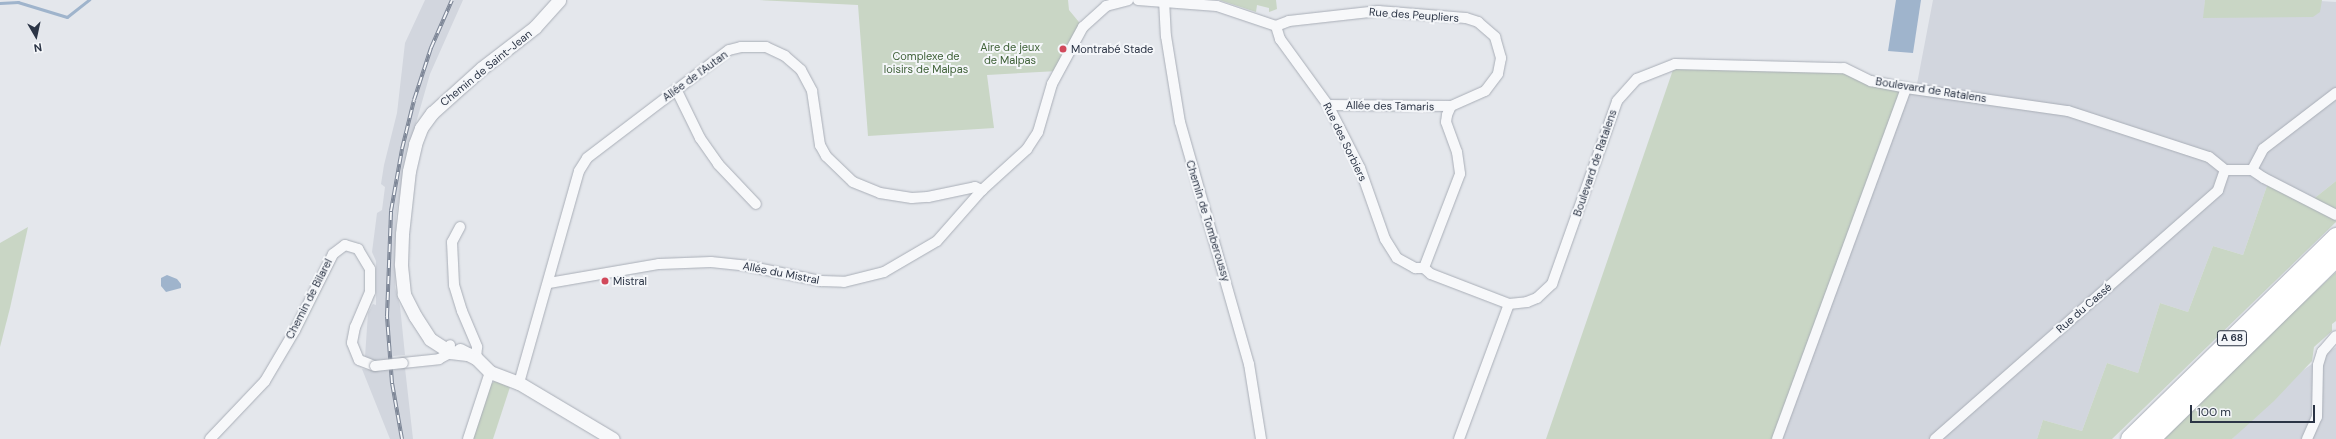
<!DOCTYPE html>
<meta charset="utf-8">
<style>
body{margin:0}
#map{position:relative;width:2336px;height:439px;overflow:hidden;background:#e4e7ec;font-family:"DM Sans",sans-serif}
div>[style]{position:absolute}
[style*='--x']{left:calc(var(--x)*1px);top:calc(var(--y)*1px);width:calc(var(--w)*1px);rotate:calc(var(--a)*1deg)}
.built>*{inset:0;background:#d2d6de}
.green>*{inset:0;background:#c9d6c5}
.water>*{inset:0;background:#9fb4cc}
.stream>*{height:2.5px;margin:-1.25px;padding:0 1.25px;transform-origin:1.25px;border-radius:1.25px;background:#9fb4cc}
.roads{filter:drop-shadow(0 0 1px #a9aeb7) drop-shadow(0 0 1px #a9aeb7)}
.minor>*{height:10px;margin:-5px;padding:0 5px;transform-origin:5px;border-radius:5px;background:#f7f8fa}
.tertiary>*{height:13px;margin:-6.5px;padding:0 6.5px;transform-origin:6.5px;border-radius:6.5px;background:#f7f8fa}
.motorway>*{height:18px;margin:-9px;padding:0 9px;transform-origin:9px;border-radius:9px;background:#fff}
.rail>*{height:4px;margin-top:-2px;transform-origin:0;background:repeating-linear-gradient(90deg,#f4f6f9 0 8px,#7d8696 0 16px);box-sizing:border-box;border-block:1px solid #7d8696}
.bridges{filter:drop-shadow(0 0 1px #a9aeb7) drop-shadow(0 0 1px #a9aeb7)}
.minor-bridge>*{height:10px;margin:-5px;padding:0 5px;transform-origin:5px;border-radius:5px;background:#f7f8fa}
.dots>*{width:11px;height:11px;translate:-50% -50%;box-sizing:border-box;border:2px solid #f4f6f9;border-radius:50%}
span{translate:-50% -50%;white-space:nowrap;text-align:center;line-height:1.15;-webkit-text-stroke:4px #f4f6f9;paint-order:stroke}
.shield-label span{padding:1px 3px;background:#f4f6f9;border:1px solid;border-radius:3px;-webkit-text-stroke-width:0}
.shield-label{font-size:10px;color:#2b3445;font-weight:700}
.street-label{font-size:11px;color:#2b3445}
.park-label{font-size:11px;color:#3f6138}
.poi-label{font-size:11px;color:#2b3445}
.left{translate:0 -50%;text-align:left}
.north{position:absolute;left:16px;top:16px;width:40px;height:40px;-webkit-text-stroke:3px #f4f6f9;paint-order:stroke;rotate:171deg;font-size:11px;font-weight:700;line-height:16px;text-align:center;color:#2b3445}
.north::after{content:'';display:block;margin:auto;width:14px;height:18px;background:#2b3445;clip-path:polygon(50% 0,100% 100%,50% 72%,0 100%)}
.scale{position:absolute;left:2190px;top:405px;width:125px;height:18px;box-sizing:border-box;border:2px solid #2b3445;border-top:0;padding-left:5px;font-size:12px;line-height:14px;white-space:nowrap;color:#2b3445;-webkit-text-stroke:3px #f4f6f9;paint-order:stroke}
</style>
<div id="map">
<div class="built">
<i style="clip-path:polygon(425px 0,463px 0,430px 74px,404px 165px,396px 217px,395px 287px,400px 306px,405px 355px,393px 356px,394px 369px,405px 368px,413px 439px,390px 439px,362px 369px,379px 371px,378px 360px,370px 360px,365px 357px,368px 313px,373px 304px,376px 305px,376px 261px,372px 252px,377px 213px,382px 210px,385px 187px,381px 184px,384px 165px,397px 113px,405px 43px)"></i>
<i style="clip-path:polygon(1933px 0,2205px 0,2204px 18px,2320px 1px,2336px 2px,2336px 181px,2311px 201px,2268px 183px,2243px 255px,2213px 246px,2188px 312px,2160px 303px,2138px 373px,2107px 363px,2082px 431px,2043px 420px,2037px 439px,1777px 439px,1906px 88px,1916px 89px)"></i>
<i style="clip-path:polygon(2336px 347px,2336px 439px,2232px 439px,2302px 371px)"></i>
</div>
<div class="green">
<i style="clip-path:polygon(759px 0,1068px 0,1069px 10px,1083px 27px,1058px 71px,987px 75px,994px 128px,868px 136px,858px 5px)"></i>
<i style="clip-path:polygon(1219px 0,1276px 0,1277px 9px,1269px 12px,1269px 8px,1257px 5px,1256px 12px)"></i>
<i style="clip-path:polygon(2205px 0,2322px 0,2320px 12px,2313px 17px,2203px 18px)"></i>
<i style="clip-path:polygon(1675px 64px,1844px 68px,1906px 88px,1777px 439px,1546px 439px)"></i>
<i style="clip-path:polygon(2336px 181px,2336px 222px,2112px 439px,2037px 439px,2043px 420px,2082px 431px,2107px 363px,2138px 373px,2160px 303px,2188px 312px,2213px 246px,2243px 255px,2268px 183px,2311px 201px)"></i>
<i style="clip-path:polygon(28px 227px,10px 308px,0 347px,0 243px)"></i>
<i style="clip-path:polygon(2336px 272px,2336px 321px,2332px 324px,2332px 331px,2314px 347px,2312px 361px,2274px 401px,2232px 439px,2164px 439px,2257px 346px)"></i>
<i style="clip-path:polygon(495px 381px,510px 387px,493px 439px,470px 439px,488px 386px)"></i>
</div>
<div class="water">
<i style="clip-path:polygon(1896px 0,1921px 0,1913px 53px,1888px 51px)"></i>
<i style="clip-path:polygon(167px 275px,177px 279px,181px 284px,181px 288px,166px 292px,161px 286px,161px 278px)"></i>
</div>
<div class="stream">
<i style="--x:0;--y:3;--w:18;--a:-3"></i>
<i style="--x:18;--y:2;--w:51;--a:17"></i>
<i style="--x:67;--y:17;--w:28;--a:-38"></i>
</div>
<div class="roads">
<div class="minor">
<i style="--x:1138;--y:0;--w:79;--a:4.3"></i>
<i style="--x:1217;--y:6;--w:62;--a:18.7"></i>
<i style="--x:1164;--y:0;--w:36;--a:87"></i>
<i style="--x:1166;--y:36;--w:87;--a:80.8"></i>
<i style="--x:1180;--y:122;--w:252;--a:74.1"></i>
<i style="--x:1249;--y:364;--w:76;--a:80.9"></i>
<i style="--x:1276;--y:26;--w:14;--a:-21"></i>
<i style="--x:1289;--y:21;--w:90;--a:-6.4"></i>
<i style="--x:1378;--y:11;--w:88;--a:4.5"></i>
<i style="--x:1466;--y:18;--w:13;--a:18"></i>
<i style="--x:1478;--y:22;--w:23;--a:41"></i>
<i style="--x:1495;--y:37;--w:22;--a:74"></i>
<i style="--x:1501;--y:58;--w:16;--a:101"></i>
<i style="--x:1498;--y:74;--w:21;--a:127"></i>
<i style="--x:1485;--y:91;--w:37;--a:156"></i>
<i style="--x:1451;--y:106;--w:10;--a:114"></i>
<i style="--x:1447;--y:115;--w:7;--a:98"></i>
<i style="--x:1446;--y:122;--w:32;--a:70"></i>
<i style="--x:1457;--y:152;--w:22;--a:82"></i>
<i style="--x:1460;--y:174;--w:101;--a:111"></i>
<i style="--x:1276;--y:26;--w:14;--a:73"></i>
<i style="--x:1280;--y:39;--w:82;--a:54"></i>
<i style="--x:1328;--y:105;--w:71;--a:63.1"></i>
<i style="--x:1360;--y:168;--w:75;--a:70.6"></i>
<i style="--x:1385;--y:239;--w:22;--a:58"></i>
<i style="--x:1397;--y:258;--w:21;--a:29"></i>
<i style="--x:1415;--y:268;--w:9;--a:0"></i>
<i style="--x:1424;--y:268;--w:9;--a:41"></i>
<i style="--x:1431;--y:274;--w:84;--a:21"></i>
<i style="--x:676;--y:89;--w:55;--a:63.9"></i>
<i style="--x:700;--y:138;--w:32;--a:55"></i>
<i style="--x:718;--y:164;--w:55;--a:46.5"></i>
<i style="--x:1328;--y:105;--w:123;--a:0.5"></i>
<i style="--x:2252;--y:170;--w:24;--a:-62"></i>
<i style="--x:2263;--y:149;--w:92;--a:-37.5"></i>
<i style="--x:460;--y:227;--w:17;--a:118"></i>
<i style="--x:452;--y:242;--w:43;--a:87.3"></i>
<i style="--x:454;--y:285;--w:27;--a:73"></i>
<i style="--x:462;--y:311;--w:39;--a:67"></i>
<i style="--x:477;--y:347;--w:11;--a:95"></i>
<i style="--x:549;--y:283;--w:112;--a:-9.8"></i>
<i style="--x:659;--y:264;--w:52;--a:-2.2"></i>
<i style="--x:711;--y:262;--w:36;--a:6"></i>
<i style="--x:747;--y:266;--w:76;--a:11.5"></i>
<i style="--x:821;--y:281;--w:23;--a:2"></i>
<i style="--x:844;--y:282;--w:41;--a:-14"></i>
<i style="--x:884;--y:272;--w:61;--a:-30.3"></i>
<i style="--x:937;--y:241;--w:68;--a:-48.6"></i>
<i style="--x:982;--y:190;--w:61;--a:-42.3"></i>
<i style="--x:1027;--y:149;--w:20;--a:-57"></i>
<i style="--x:1038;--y:132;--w:50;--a:-73.7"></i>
<i style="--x:1052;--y:84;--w:65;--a:-61.5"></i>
<i style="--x:1083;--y:27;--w:31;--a:-42"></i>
<i style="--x:1106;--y:6;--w:23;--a:-15"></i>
<i style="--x:403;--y:363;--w:36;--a:-6"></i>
<i style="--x:439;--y:359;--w:10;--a:-29"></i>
<i style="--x:448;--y:354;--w:9;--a:-77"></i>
<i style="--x:519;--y:383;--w:220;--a:-74.2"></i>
<i style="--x:579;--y:171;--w:15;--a:-58"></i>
<i style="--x:587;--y:158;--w:178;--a:-37.3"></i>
<i style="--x:729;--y:50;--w:12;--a:-14"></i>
<i style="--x:741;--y:47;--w:25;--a:0"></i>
<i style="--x:766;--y:47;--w:21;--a:25"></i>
<i style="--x:785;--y:56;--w:21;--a:41"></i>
<i style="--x:801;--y:70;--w:24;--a:62"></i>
<i style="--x:812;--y:91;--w:55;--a:81.6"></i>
<i style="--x:820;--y:145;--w:13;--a:61"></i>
<i style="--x:826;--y:156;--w:37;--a:44"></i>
<i style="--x:853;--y:182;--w:29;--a:22"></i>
<i style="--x:880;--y:193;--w:32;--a:9"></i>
<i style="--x:912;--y:198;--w:16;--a:-4"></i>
<i style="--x:928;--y:197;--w:48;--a:-12"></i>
<i style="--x:975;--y:187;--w:8;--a:23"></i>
<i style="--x:210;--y:439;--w:80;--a:-46.5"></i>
<i style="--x:265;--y:381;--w:59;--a:-59.5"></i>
<i style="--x:295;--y:330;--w:85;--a:-63.4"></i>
<i style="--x:333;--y:254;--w:15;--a:-37"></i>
<i style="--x:345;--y:245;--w:14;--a:17"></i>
<i style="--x:358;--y:249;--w:23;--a:59"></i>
<i style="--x:370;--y:269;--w:23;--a:90"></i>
<i style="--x:370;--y:292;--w:38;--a:113"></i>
<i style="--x:355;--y:327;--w:16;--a:101"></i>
<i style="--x:352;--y:343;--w:18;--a:68"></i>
<i style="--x:359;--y:360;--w:17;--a:21"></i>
<i style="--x:468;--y:439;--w:71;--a:-71.8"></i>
<i style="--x:1459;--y:439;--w:144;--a:-69.7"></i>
<i style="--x:1509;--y:304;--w:18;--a:-6"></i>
<i style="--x:1527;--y:302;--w:11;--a:-22"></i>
<i style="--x:1537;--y:298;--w:21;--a:-43"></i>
<i style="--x:1552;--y:284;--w:194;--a:-70.4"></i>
<i style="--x:1617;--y:101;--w:30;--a:-48"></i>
<i style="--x:1637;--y:79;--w:41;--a:-21.5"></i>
<i style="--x:1675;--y:64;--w:169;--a:1.4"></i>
<i style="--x:1844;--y:68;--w:30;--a:26"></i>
<i style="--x:1871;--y:81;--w:36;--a:11"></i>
<i style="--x:1906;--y:88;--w:164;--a:8.1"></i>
<i style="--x:2068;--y:111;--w:148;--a:18.1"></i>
<i style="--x:2209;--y:157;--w:21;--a:39"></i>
<i style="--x:2225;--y:170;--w:27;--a:0"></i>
<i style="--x:2252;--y:170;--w:14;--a:34"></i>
<i style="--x:2264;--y:178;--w:81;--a:27.2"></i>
<i style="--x:1777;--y:439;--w:374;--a:-69.8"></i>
<i style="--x:1935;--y:439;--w:377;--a:-41.3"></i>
<i style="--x:2218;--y:190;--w:21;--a:-71"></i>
<i style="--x:2307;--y:439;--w:24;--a:-66"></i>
<i style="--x:2317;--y:417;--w:52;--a:-88.9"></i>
<i style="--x:2318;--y:365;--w:14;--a:-73"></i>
<i style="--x:2322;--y:352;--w:21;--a:-49"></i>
</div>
<div class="tertiary">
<i style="--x:460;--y:350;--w:18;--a:27"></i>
<i style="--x:476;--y:358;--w:20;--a:45"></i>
<i style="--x:490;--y:372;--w:31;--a:21"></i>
<i style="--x:519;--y:383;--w:109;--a:30.8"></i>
<i style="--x:467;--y:354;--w:17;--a:-173"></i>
<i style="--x:450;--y:352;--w:24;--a:-147"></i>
<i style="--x:430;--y:339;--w:27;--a:-123"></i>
<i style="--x:415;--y:316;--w:25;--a:-117"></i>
<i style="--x:404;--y:294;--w:30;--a:-96"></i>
<i style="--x:401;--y:264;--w:30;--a:-88"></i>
<i style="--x:402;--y:234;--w:63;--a:-83.7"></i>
<i style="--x:409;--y:171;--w:28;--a:-77"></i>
<i style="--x:415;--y:144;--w:17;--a:-69"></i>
<i style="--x:421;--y:128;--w:19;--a:-54"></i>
<i style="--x:432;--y:113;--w:67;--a:-42"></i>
<i style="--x:482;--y:68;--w:67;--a:-37.7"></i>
<i style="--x:535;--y:27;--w:36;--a:-48"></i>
</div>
<div class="motorway">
<i style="--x:2130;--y:439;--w:289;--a:-44.4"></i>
<i style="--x:2151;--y:439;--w:259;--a:-44.4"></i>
</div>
</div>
<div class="rail">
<i style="--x:402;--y:439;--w:57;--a:-100.1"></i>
<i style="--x:392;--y:383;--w:67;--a:-94.3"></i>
<i style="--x:387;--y:316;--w:105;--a:-87.8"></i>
<i style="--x:391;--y:211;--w:63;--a:-79.9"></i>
<i style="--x:402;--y:149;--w:50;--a:-76.2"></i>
<i style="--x:414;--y:100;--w:55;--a:-71.9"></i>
<i style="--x:431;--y:48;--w:52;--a:-66.4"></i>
</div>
<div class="bridges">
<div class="minor-bridge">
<i style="--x:375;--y:366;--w:28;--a:-6"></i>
</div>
</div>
<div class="dots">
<i style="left:1063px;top:49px;background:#d1495b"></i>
<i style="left:605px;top:281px;background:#d1495b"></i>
</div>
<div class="shield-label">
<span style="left:2232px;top:338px">A 68</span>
</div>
<div class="street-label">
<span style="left:1414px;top:15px;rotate:4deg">Rue des Peupliers</span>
<span style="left:486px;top:68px;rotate:-39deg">Chemin de Saint-Jean</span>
<span style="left:695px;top:76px;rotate:-36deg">Allée de l'Autan</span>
<span style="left:1931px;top:90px;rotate:9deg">Boulevard de Ratalens</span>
<span style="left:1390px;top:106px;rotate:1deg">Allée des Tamaris</span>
<span style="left:1345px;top:142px;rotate:64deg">Rue des Sorbiers</span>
<span style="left:1595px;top:163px;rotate:-71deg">Boulevard de Ratalens</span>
<span style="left:1208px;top:221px;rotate:73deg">Chemin de Tomberoussy</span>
<span style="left:781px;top:273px;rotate:11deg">Allée du Mistral</span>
<span style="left:309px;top:299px;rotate:-63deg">Chemin de Bilarel</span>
<span style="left:2084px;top:308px;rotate:-41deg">Rue du Cassé</span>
</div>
<div class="park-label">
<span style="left:1010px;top:54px">Aire de jeux<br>de Malpas</span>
<span style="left:926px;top:63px">Complexe de<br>loisirs de Malpas</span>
</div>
<div class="poi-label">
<span class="left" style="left:1071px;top:49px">Montrabé Stade</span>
<span class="left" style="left:613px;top:281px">Mistral</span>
</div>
<div class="north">N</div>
<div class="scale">100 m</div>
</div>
